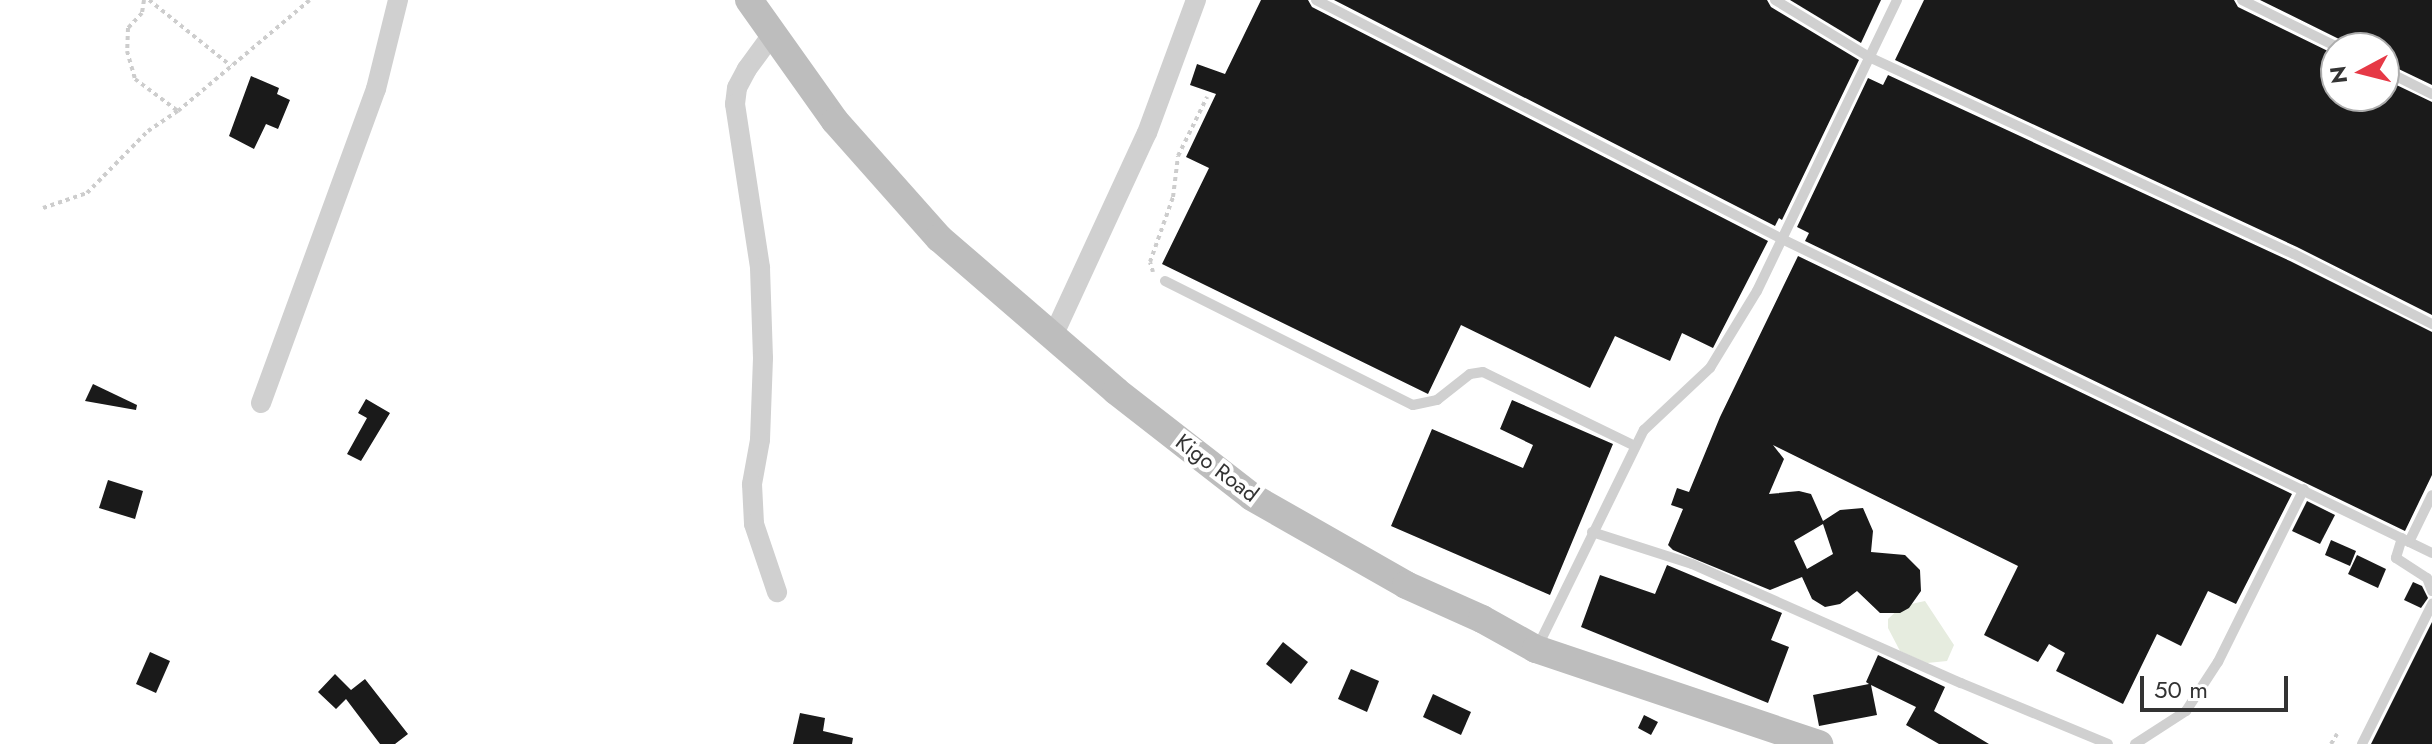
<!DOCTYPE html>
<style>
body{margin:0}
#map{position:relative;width:2432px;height:744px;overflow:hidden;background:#fff;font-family:Jost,sans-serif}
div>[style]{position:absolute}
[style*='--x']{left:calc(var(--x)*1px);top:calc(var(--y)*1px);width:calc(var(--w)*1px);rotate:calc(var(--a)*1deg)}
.green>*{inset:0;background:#e6ecdf}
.building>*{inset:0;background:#1a1a1a}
.path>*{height:4px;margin-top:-2px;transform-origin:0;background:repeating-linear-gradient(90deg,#cdcdcd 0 4px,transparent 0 8px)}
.lane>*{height:10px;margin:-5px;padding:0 5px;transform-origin:5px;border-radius:5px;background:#d0d0d0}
.street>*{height:20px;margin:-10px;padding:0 10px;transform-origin:10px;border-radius:10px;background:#d0d0d0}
.secondary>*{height:28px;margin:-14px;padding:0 14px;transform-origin:14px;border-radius:14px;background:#bdbdbd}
span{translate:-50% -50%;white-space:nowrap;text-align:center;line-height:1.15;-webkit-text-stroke:8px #fff;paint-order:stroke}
.street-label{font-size:22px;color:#333}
.north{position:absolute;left:2320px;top:32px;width:80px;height:80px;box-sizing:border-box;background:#fff;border:2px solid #adadad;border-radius:50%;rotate:263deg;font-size:22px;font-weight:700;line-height:32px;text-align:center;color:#333}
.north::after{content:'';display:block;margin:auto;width:28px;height:36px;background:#e63946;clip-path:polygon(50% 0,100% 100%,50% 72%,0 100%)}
.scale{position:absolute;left:2140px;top:676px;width:148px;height:36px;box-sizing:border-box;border:4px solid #333;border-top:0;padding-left:10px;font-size:24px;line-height:28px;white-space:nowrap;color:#333;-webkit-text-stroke:6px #fff;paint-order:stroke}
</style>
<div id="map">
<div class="green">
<i style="clip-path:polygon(1925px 601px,1954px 645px,1947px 661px,1927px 663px,1900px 651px,1888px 628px,1888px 619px,1902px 606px)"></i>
</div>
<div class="building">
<i style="clip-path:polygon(1261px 0,1308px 0,1312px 7px,1768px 241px,1713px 348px,1682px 333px,1670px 361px,1615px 336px,1590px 388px,1461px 325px,1428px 394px,1162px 264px,1209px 168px,1186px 157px,1216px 94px,1190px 85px,1197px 64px,1225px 74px)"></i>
<i style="clip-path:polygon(1334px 0,1767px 0,1771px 7px,1859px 60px,1782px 220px,1779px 218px,1775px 226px)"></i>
<i style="clip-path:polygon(1790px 0,1881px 0,1861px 43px)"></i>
<i style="clip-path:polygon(1924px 0,2234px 0,2238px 7px,2336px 55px,2336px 96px,2384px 96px,2384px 79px,2432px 102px,2432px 315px,2297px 247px,1895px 60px)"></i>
<i style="clip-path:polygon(2260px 0,2432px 0,2432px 85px,2384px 62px,2384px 48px,2347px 48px,2343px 41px)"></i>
<i style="clip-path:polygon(1888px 75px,2290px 261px,2432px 332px,2432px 475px,2405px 531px,1805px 241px,1809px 233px,1797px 227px,1868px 78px,1883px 85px)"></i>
<i style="clip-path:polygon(251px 76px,279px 88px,277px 94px,290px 100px,278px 129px,266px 124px,254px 149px,229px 136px)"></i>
<i style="clip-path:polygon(evenodd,1798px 256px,2292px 494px,2236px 604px,2208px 591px,2181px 646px,2157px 634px,2123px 704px,2056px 671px,2065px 653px,2049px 644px,2038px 662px,1984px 635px,2018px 566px,1773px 445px,1784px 459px,1769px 494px,1799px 491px,1811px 494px,1823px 521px,1840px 510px,1863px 508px,1873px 531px,1871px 552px,1905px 555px,1920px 570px,1921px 591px,1909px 608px,1900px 613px,1880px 613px,1857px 591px,1840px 604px,1825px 607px,1812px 599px,1802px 577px,1770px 590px,1673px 550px,1668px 545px,1683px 509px,1671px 505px,1677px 488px,1689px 492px,1720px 417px,1798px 256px,1823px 524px,1833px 554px,1807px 569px,1794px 541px,1823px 524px)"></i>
<i style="clip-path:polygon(93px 384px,137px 405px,136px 410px,85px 401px)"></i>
<i style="clip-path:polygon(366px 399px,390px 413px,361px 461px,347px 454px,367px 418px,358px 413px)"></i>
<i style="clip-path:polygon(1512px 400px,1613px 444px,1550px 595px,1391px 526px,1432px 429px,1523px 468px,1533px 445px,1500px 429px)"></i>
<i style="clip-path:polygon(108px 480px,143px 491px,135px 519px,99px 508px)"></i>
<i style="clip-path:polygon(2307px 501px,2335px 515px,2320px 544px,2292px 531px)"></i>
<i style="clip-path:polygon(2331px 540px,2356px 551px,2350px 566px,2325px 555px)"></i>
<i style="clip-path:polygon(2357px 555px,2386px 569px,2378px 588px,2348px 574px)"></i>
<i style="clip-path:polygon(1667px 565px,1782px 613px,1771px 640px,1789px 647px,1768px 703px,1581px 627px,1600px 575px,1655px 594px)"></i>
<i style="clip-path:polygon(2413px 582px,2422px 586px,2428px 598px,2421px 608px,2404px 600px)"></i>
<i style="clip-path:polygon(2432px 622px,2432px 744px,2371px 744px)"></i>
<i style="clip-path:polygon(1283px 642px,1308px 662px,1291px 684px,1266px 664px)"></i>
<i style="clip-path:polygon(150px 652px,170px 661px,156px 693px,136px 684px)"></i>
<i style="clip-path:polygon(1878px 655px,1945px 687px,1934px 711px,1989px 744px,1939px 744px,1906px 725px,1916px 707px,1871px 685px,1877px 715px,1819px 726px,1813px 695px,1869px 684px,1866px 682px)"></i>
<i style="clip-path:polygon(1351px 669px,1379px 681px,1367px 712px,1338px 699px)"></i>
<i style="clip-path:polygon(335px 674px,351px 690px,365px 679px,408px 734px,395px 744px,380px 744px,346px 699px,336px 709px,318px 692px)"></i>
<i style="clip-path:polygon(1433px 694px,1471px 712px,1461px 735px,1423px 717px)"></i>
<i style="clip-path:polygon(800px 713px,825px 718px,823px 731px,853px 738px,852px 744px,793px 744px)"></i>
<i style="clip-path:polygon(1644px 715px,1658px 722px,1651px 735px,1638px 728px)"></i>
</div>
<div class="path">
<i style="--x:144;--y:0;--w:13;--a:99"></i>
<i style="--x:142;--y:13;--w:21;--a:133"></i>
<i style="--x:128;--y:28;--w:23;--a:92"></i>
<i style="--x:127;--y:51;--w:29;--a:74"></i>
<i style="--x:135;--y:79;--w:54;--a:36.7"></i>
<i style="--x:149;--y:0;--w:105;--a:38.8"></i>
<i style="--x:43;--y:208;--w:46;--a:-18.8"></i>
<i style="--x:87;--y:193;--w:87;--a:-45.5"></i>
<i style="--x:148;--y:131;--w:36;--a:-34"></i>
<i style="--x:178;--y:111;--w:172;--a:-40.1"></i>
<i style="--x:1153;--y:272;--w:10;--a:-107"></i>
<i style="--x:1150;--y:262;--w:69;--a:-70.5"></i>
<i style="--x:1173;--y:197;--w:41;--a:-83"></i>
<i style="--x:1178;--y:156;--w:66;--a:-63.8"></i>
<i style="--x:2331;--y:744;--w:12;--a:-59"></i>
</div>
<div class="lane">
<i style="--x:1316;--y:0;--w:524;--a:27.15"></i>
<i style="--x:1782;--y:239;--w:722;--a:25.78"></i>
<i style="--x:1775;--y:0;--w:110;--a:31.2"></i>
<i style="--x:1869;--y:57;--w:468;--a:24.9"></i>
<i style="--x:2294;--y:254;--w:155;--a:26.9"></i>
<i style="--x:2242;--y:0;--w:108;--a:26.3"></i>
<i style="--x:2384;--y:70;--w:54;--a:26.6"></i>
<i style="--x:1165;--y:281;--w:277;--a:26.6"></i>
<i style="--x:1413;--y:405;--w:25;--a:-12"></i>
<i style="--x:1437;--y:400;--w:42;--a:-38.2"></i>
<i style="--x:1470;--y:374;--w:13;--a:-9"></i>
<i style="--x:1483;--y:372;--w:169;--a:26"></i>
<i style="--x:1592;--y:532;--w:105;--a:17.7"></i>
<i style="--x:1692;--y:564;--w:294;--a:23.9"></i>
<i style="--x:1961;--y:683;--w:159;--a:22.5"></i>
<i style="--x:2402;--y:538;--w:21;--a:107"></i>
<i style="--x:2396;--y:558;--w:37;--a:33"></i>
<i style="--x:2427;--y:578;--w:14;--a:69"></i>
<i style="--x:2409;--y:542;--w:52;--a:-63.9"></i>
<i style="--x:1537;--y:648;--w:243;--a:-63.9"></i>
<i style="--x:1644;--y:430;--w:91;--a:-43.2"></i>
<i style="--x:1710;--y:368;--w:90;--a:-58.6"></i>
<i style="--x:1757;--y:291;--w:323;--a:-64.3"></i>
<i style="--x:2135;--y:744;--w:61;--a:-32.9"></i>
<i style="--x:2186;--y:711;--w:59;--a:-56.9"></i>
<i style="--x:2218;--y:662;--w:193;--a:-63.6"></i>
<i style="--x:2362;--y:744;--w:157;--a:-63.4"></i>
</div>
<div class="street">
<i style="--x:774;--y:32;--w:46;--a:126.1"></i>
<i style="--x:747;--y:69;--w:21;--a:118"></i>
<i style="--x:737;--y:88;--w:16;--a:97"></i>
<i style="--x:735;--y:104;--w:166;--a:81.3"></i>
<i style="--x:760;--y:268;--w:90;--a:88.1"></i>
<i style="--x:763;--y:358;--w:82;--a:92.1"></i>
<i style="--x:760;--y:440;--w:45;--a:100.3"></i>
<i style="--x:752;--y:484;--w:40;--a:87.1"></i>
<i style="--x:754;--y:524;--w:72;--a:71.3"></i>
<i style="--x:1053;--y:336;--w:224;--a:-65.2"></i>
<i style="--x:1147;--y:133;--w:142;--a:-69.8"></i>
<i style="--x:261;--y:403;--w:334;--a:-69.9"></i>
<i style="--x:376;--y:89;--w:92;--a:-76.1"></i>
</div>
<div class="secondary">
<i style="--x:749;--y:0;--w:148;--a:54.6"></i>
<i style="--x:835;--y:121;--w:157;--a:48.4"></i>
<i style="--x:939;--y:238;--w:234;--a:40.8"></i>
<i style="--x:1116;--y:391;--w:172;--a:37.9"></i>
<i style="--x:1252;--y:497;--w:177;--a:29.7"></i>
<i style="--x:1406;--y:585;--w:83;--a:24.1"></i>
<i style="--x:1482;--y:619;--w:62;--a:29.1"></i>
<i style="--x:1536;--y:649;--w:299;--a:18.6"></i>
</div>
<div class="street-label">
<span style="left:1217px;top:468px;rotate:37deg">Kigo Road</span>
</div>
<div class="north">N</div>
<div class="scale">50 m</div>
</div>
